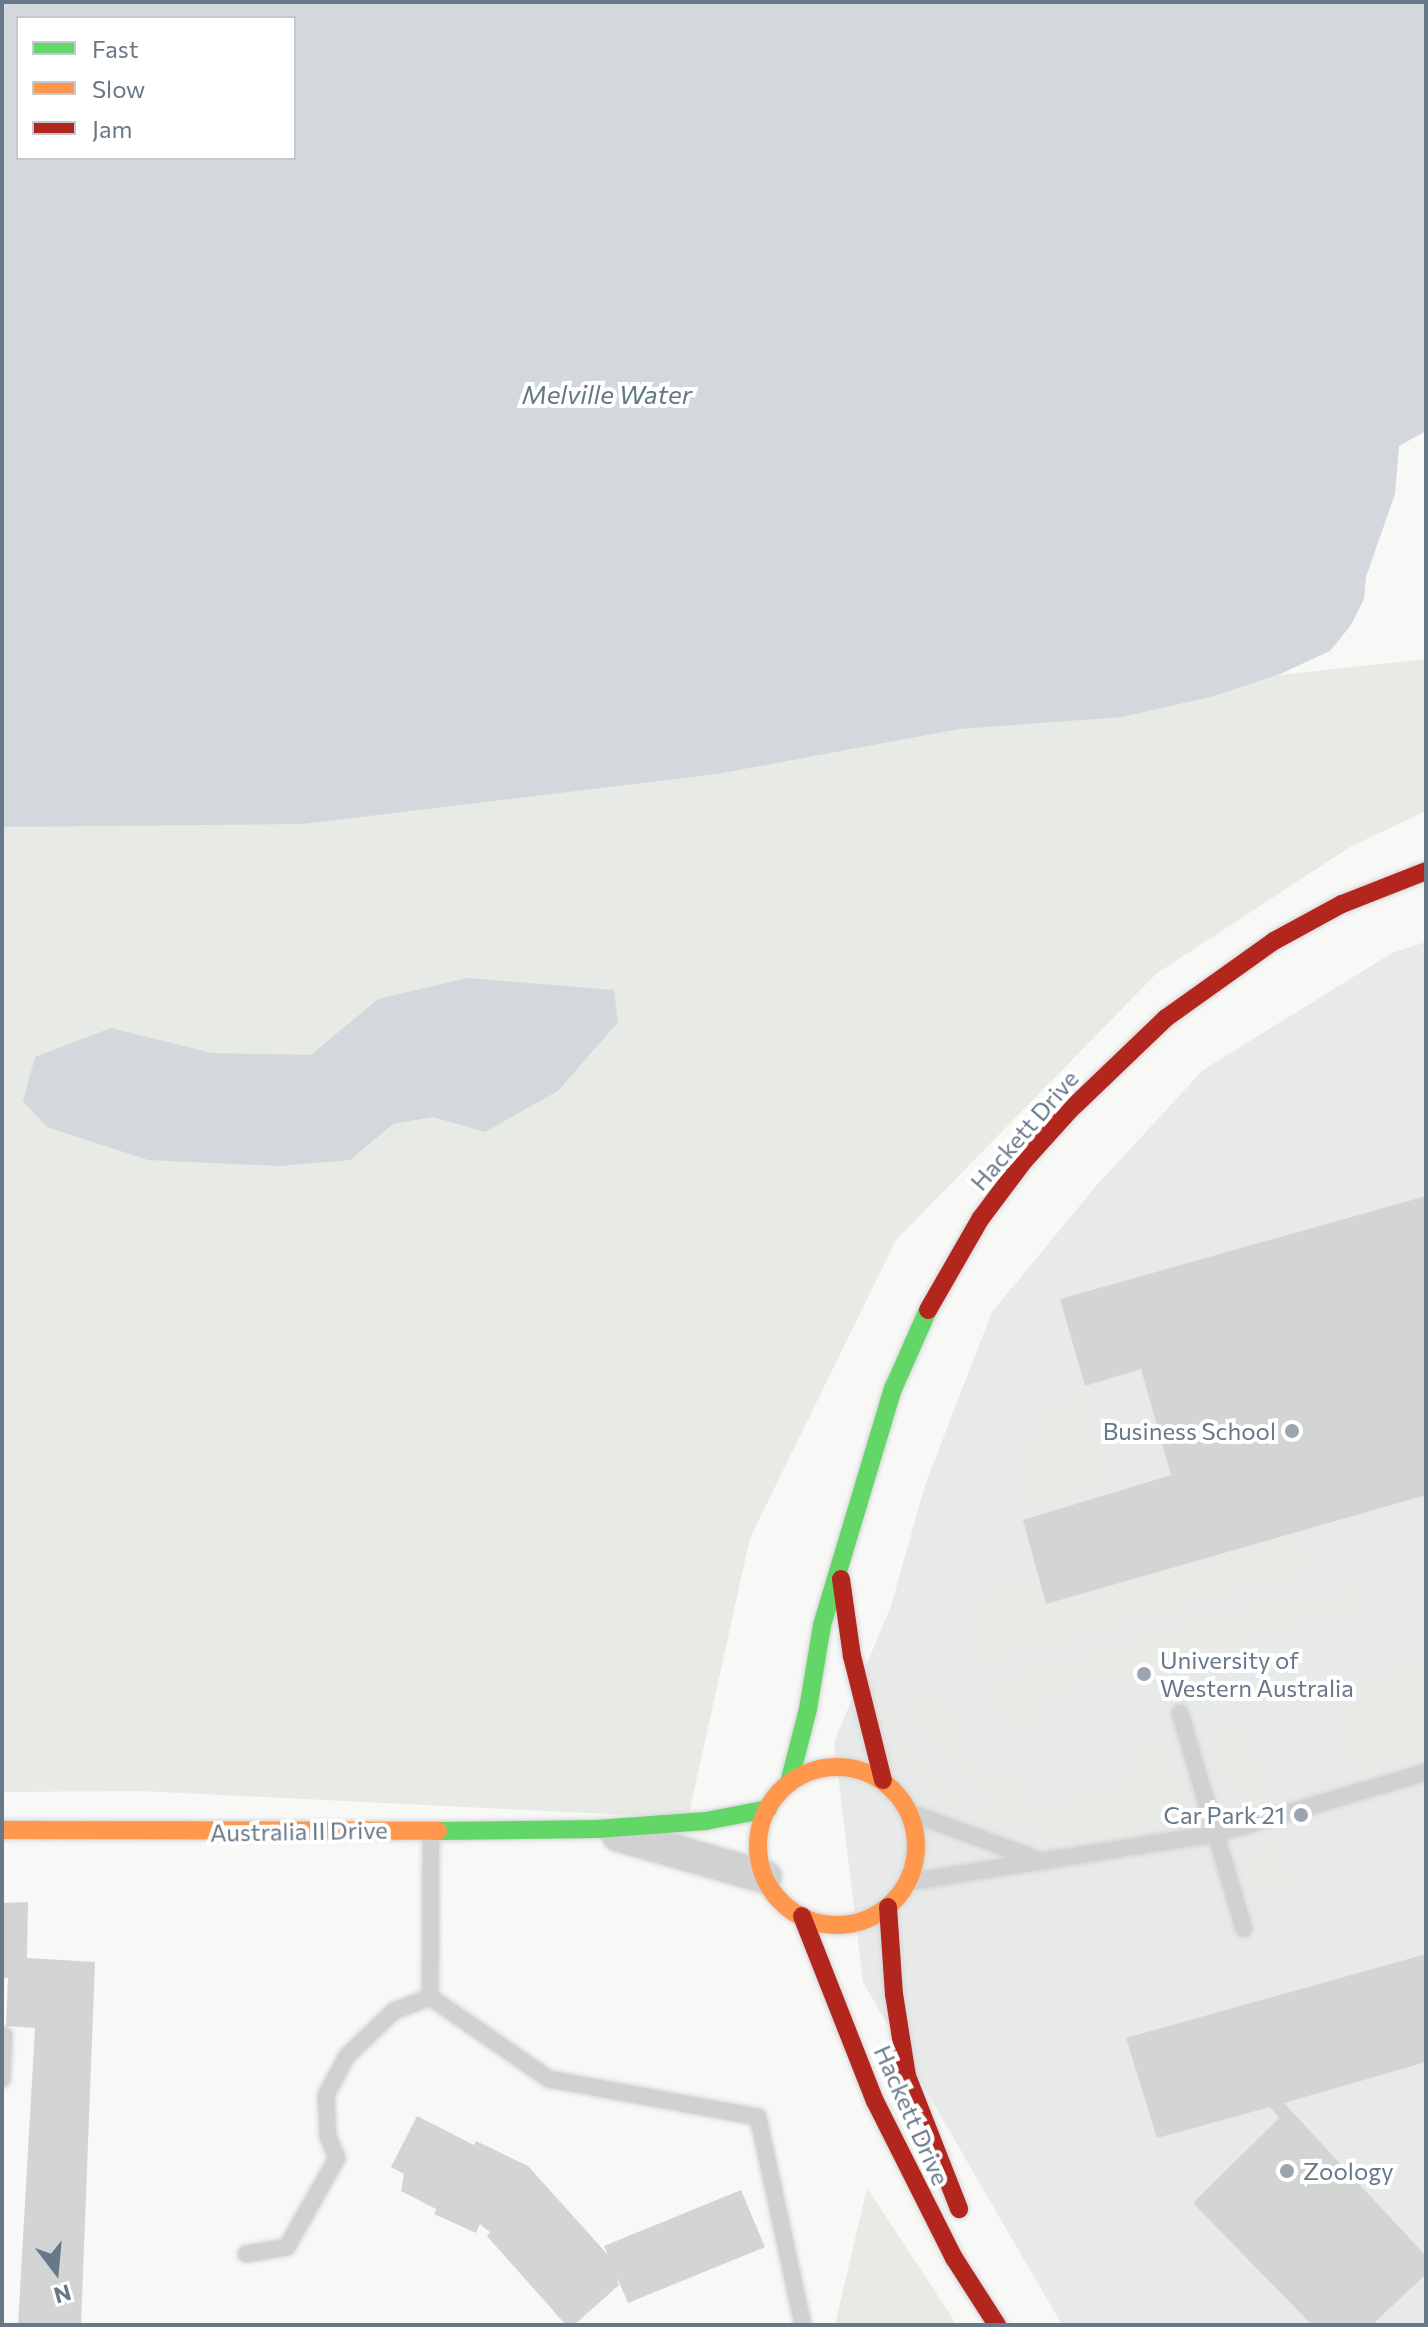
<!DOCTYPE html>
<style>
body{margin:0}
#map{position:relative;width:1428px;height:2327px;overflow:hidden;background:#f8f8f7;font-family:Commissioner,sans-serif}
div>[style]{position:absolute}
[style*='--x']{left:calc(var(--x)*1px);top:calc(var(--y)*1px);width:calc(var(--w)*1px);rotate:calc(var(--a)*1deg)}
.built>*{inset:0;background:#e8eae9}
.green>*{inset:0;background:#e8ebe5}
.water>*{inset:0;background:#d2d8dc}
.building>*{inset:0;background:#d3d4d4}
.roads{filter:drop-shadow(0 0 2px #d3d5d6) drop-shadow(0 0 2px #d3d5d6)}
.lane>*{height:16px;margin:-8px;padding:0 8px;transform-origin:8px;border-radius:8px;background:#cfd1d2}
.street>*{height:32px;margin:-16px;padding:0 16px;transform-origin:16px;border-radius:16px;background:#cfd1d2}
.fast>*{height:18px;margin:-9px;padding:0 9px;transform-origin:9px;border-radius:9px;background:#63d668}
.slow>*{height:18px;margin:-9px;padding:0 9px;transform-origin:9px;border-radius:9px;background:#ff974d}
.slow>.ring{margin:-9px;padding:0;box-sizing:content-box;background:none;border:18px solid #ff974d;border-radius:50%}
.jam>*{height:18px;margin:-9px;padding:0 9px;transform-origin:9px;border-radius:9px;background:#b3261e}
.dots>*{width:22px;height:22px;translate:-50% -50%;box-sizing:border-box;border:4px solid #fff;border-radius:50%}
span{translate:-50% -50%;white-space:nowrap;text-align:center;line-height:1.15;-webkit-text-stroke:8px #fff;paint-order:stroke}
.street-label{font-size:24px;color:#677888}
.poi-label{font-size:24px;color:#677888}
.right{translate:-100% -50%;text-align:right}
.left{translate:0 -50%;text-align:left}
.water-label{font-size:26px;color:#637a83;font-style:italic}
.frame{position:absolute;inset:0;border:4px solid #677888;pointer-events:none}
.legend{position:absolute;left:16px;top:16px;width:280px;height:144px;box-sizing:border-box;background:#fff;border:2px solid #c2c9cf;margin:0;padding:10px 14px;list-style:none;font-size:24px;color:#677888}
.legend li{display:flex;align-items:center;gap:16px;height:40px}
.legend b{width:40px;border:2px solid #c2c9cf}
.north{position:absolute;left:16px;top:2231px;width:80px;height:80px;-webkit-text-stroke:6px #fff;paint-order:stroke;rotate:164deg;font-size:22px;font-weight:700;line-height:32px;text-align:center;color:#677888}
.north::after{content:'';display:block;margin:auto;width:28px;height:36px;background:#677888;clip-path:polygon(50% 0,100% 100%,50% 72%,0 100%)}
</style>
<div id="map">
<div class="built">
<i style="clip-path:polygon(1426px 942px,1426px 2325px,1062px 2325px,863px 1982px,834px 1742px,891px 1606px,925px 1485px,992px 1312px,1096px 1186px,1203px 1070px,1392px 953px)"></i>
</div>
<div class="green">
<i style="clip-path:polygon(1426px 659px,1426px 811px,1350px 847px,1156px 974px,896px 1240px,750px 1538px,688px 1818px,141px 1791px,2px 1792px,2px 815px)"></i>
<i style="clip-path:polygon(1085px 1386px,1110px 1483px,1022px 1510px,1021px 1484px,1031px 1431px,1044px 1409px)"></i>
<i style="clip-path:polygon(1297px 1532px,1310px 1572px,979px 1666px,976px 1662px,973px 1625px,978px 1607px,1004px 1584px,1037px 1576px,1046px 1604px)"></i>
<i style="clip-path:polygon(1353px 1585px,1360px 1608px,1032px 1702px,1042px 1735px,1028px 1738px,1007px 1731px,988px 1706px,981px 1683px,1305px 1589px,1309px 1598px)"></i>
<i style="clip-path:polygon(1426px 1661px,1426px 1754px,1361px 1773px,1349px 1771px,1328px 1694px,1332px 1688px)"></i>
<i style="clip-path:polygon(945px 1693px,968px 1760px,983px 1773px,997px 1778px,1021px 1779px,1029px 1808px,1139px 1777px,1133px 1750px,1137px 1744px,1146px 1742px,1158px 1745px,1174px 1764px,1181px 1790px,1180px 1810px,1172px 1820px,1151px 1831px,1082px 1840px,1009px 1830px,975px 1816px,985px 1801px,985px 1793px,941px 1761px,911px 1709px,915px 1702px)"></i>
<i style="clip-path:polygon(880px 1709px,892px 1714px,919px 1762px,952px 1790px,957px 1798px,956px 1808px,933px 1797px,899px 1763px)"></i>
<i style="clip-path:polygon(1238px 1715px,1243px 1715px,1268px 1797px,1262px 1802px,1238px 1800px,1228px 1791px,1214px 1748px,1215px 1732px)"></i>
<i style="clip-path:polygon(1275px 1835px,1280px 1838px,1287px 1862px,1294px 1892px,1290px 1898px,1277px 1899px,1266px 1894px,1258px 1889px,1252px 1877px,1249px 1865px,1253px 1854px,1268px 1836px)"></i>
<i style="clip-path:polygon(867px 2188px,957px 2325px,835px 2325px)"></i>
</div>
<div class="water">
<i style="clip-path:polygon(evenodd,2px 2px,1426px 2px,1426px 431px,1399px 446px,1395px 494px,1366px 577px,1364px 599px,1351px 625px,1330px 651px,1280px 674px,1214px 696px,1122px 717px,959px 729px,717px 774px,303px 824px,2px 827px,2px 2px,18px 18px,294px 18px,294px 158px,18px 158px,18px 18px)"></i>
<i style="clip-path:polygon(467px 978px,614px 990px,618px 1022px,558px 1091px,485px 1132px,433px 1117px,393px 1124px,350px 1160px,280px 1166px,148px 1160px,47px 1127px,23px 1101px,35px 1057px,111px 1028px,212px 1053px,311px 1055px,378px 999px)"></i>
</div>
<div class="building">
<i style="clip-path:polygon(1426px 1196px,1426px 1495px,1046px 1604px,1023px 1520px,1171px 1475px,1141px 1369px,1085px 1386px,1060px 1299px)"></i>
<i style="clip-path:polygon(28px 1902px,27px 1958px,95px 1962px,81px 2325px,18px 2325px,35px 2028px,6px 2026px,8px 1978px,2px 1978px,2px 1903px)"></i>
<i style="clip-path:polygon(1426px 1954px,1426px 2062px,1284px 2103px,1426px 2256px,1426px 2274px,1372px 2325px,1312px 2325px,1193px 2203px,1279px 2118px,1270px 2107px,1157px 2138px,1126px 2038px)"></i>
<i style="clip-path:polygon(417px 2116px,474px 2145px,476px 2141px,528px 2166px,608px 2255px,604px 2246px,741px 2190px,765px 2247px,628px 2303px,617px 2277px,619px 2285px,574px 2325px,566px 2325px,487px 2236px,490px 2232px,486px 2229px,480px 2224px,476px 2233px,434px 2214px,436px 2209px,401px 2191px,404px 2174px,391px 2167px)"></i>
</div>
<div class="roads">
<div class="lane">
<i style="--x:1180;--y:1713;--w:225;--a:73.5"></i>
<i style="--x:909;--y:1812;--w:135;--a:20.3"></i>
<i style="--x:431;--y:1832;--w:165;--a:90.3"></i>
<i style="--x:430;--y:1997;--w:145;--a:34.6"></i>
<i style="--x:549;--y:2079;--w:212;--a:10.3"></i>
<i style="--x:758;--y:2117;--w:213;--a:77.8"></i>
<i style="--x:908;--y:1882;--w:312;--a:-8.9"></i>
<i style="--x:1216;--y:1834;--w:219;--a:-16.4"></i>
<i style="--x:2;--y:2079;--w:44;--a:-87.4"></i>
<i style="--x:246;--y:2254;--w:42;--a:-9.7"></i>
<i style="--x:287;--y:2247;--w:102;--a:-60.7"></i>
<i style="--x:337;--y:2158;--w:23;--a:-113"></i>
<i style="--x:328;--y:2137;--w:42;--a:-92.7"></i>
<i style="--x:326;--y:2095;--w:44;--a:-61.7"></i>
<i style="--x:347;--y:2056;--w:65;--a:-43.8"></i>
<i style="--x:394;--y:2011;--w:39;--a:-21"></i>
</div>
<div class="street">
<i style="--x:618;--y:1835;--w:153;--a:15.9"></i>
</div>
<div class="fast">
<i style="--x:789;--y:1783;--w:76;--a:-75.6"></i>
<i style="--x:808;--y:1709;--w:85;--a:-80.5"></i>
<i style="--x:822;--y:1625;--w:246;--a:-73.3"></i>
<i style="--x:893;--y:1389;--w:86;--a:-66.1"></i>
<i style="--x:438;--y:1831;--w:159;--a:-0.7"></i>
<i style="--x:597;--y:1829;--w:109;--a:-4.2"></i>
<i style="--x:706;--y:1821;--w:63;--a:-11"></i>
</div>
<div class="slow">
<i class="ring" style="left:758px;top:1767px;width:140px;height:140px"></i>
<i style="--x:2;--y:1830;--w:436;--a:0.1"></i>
</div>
<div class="jam">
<i style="--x:928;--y:1310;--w:106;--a:-60.1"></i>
<i style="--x:981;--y:1218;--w:70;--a:-53.1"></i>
<i style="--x:1023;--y:1162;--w:70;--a:-47.9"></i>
<i style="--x:1070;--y:1110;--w:133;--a:-43.8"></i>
<i style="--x:1166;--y:1018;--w:133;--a:-35.5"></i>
<i style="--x:1274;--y:941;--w:77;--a:-28.6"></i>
<i style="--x:1342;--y:904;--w:90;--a:-21.4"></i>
<i style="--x:841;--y:1579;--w:78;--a:81.9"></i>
<i style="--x:852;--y:1656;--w:128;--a:76"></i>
<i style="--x:888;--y:1907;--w:87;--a:86.1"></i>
<i style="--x:894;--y:1994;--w:83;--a:81"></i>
<i style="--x:907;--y:2076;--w:143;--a:68.6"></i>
<i style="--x:802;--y:1916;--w:199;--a:68.5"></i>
<i style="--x:875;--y:2101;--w:176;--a:63.3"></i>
<i style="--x:954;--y:2258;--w:80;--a:57.3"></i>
</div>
</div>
<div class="dots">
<i style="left:1292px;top:1431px;background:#9aa5af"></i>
<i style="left:1144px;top:1674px;background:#9aa5af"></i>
<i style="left:1301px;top:1815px;background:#9aa5af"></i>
<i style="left:1287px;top:2171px;background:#9aa5af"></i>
</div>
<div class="street-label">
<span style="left:1024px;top:1130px;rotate:-49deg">Hackett Drive</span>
<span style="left:299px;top:1831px;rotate:-1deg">Australia II Drive</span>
<span style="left:912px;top:2115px;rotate:66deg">Hackett Drive</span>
</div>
<div class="poi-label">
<span class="right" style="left:1276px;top:1431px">Business School</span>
<span class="left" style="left:1160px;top:1674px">University of<br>Western Australia</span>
<span class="right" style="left:1285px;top:1815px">Car Park 21</span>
<span class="left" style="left:1303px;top:2171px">Zoology</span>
</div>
<div class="water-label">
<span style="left:607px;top:394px">Melville Water</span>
</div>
<div class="frame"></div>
<ul class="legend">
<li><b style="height:10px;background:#63d668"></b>Fast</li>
<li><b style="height:10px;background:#ff974d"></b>Slow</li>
<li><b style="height:10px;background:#b3261e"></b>Jam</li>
</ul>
<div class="north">N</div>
</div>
